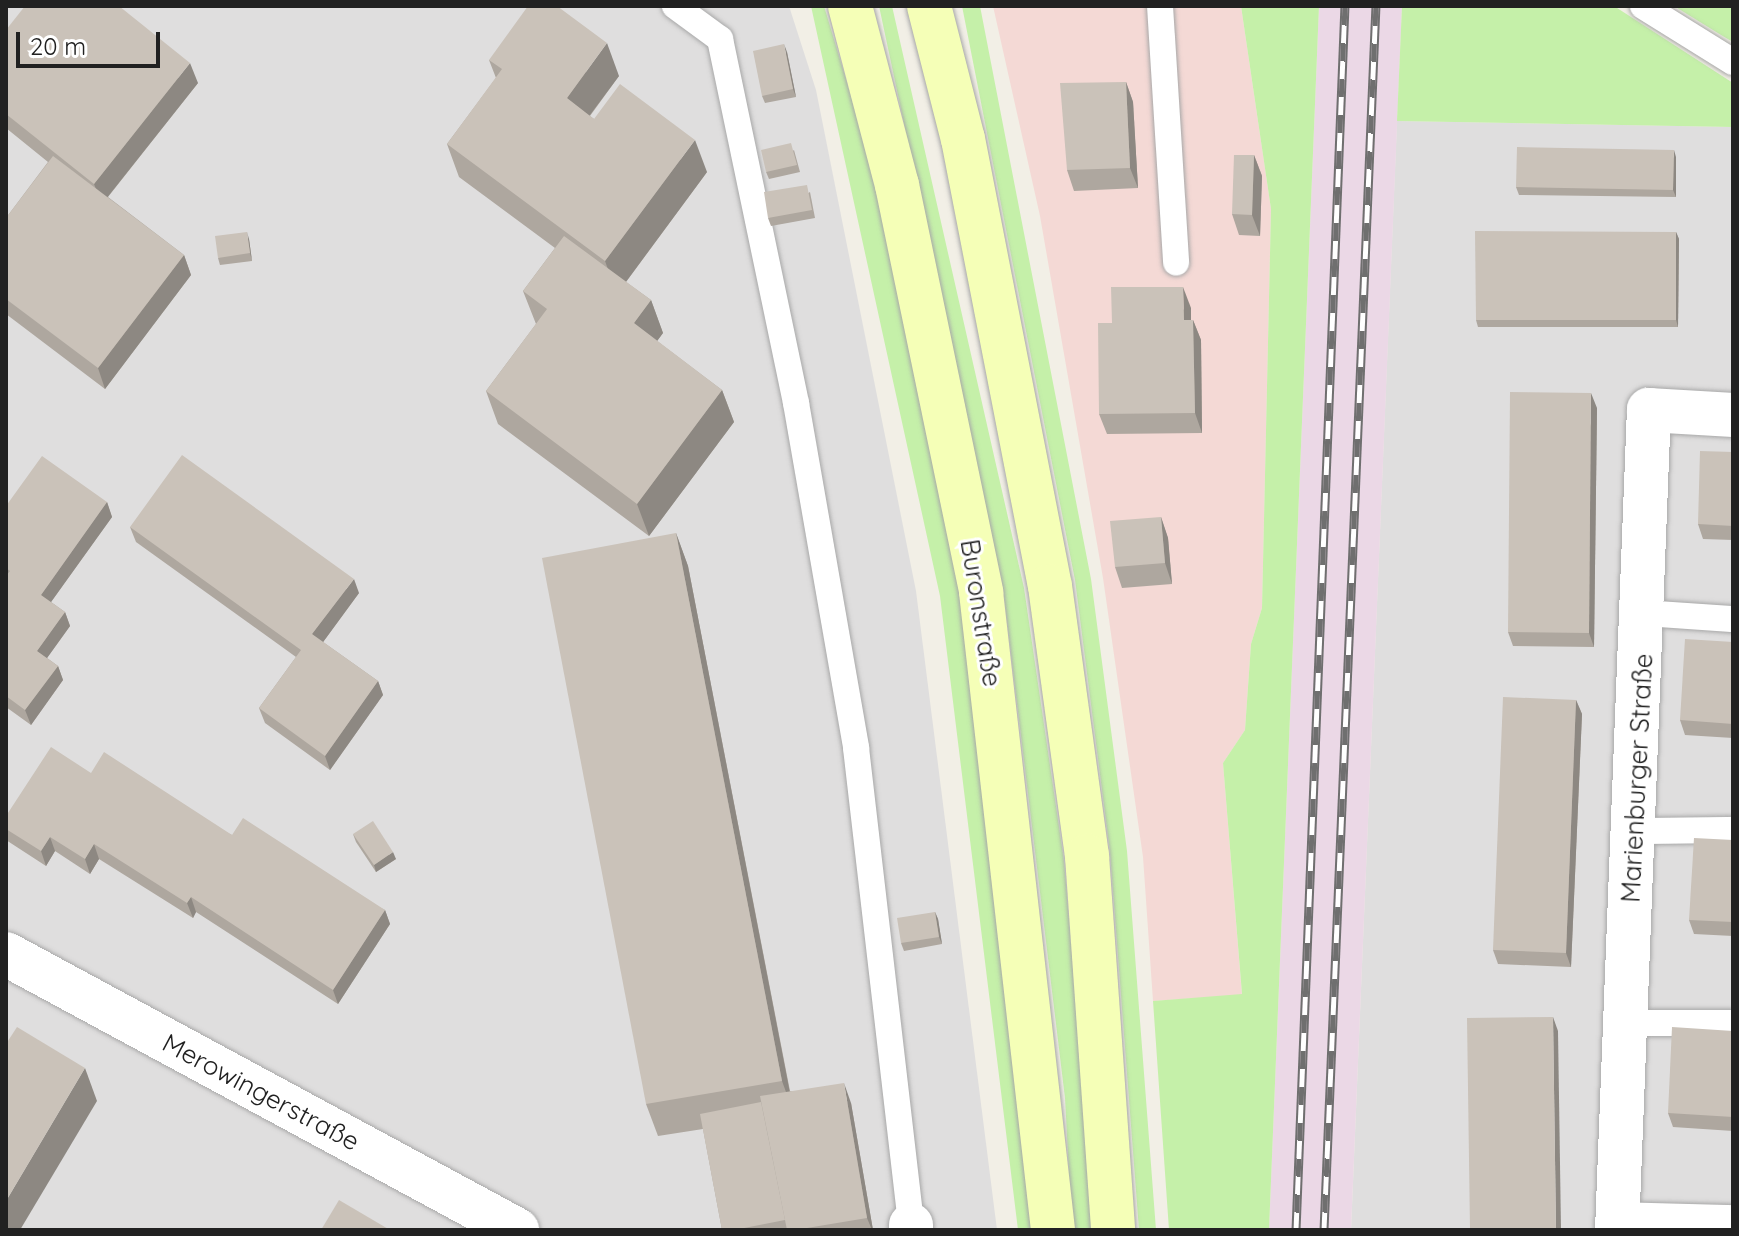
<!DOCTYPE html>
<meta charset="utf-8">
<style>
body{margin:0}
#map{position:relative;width:1739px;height:1236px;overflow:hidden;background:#f2efe6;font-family:Quicksand,sans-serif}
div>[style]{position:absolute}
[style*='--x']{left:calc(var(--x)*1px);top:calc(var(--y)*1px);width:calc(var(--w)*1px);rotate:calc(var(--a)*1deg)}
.residential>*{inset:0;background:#dfdede}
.commercial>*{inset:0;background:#f4d9d5}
.industrial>*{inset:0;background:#ebd8e6}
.grass>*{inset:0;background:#c5f0a9}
.roads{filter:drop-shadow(0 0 2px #a8a8a8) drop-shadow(0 0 2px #a8a8a8)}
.lane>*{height:26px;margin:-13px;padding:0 13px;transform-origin:13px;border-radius:13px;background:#fff}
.street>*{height:44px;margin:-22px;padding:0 22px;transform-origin:22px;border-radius:22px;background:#fff}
.secondary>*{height:44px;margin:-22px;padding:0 22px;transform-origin:22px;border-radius:22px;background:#f5ffb7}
.rail>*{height:9px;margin-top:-4.5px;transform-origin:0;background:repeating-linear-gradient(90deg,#fff 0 18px,#6f6f6f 0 36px);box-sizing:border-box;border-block:2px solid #6f6f6f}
.wall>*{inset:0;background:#aea79f}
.shaded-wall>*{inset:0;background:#8d8882}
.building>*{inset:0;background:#cac2b9}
span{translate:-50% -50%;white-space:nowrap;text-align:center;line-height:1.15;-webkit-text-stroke:6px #fff;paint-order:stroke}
.street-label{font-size:26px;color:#212121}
.frame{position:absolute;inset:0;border:8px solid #212121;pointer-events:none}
.scale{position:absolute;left:16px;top:32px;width:144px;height:36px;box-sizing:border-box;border:4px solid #212121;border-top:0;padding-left:10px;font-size:24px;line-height:28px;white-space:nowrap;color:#212121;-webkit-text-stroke:6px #fff;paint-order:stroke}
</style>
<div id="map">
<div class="residential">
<i style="clip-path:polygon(6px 6px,789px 6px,816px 90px,916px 591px,997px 1230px,6px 1230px)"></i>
<i style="clip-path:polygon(1397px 121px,1733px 127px,1733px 1230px,1351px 1230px)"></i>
</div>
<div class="commercial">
<i style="clip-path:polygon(993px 6px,1241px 6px,1271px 209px,1262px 608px,1251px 644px,1245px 730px,1223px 763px,1242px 995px,1153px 1001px,1143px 857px,1103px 578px,1040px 216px)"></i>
</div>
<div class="industrial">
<i style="clip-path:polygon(1319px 6px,1402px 6px,1351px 1230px,1269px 1230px)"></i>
</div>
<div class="grass">
<i style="clip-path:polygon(811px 6px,824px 6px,878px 186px,960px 587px,1036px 1230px,1018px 1230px,940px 596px)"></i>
<i style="clip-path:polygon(879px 6px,892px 6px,1024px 588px,1064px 861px,1095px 1230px,1072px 1230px,1065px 1098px,1003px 588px)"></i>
<i style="clip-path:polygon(962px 6px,980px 6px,1091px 579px,1127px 851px,1156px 1230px,1139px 1230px,1110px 852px,1075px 580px)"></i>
<i style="clip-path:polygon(1241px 6px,1319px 6px,1269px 1230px,1169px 1230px,1153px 1001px,1242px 994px,1223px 763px,1245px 730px,1251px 644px,1262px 608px,1271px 209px)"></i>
<i style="clip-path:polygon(1402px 6px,1614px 6px,1733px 83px,1733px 127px,1397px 121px)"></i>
<i style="clip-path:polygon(1674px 6px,1733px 6px,1733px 42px,1721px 35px)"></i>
</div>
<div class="roads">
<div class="lane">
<i style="--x:675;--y:6;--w:56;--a:36.3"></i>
<i style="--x:720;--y:39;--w:372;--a:78.2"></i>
<i style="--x:796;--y:403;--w:350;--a:80.1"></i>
<i style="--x:856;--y:748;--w:480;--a:83.4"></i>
<i style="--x:1160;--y:6;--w:257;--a:86.4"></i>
<i style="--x:1643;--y:6;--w:106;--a:31.9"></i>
<i style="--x:1644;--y:613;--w:89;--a:3.9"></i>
<i style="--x:1638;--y:831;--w:95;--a:-0.6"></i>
<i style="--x:1622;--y:1023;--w:111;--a:0"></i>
<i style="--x:1617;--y:1215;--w:116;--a:1.5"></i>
</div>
<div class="street">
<i style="--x:6;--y:954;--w:581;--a:28.37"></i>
<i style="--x:911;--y:1225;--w:5;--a:90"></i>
<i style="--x:1617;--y:1230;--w:821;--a:-87.77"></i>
<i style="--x:1649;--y:410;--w:84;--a:3.4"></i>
</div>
<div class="secondary">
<i style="--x:850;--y:6;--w:185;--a:75.3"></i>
<i style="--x:897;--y:185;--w:416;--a:78.3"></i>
<i style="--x:981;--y:592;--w:642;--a:83.56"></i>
<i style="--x:929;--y:6;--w:137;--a:75.7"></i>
<i style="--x:963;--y:139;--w:455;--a:79"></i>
<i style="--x:1050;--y:586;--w:273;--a:82.2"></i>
<i style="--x:1087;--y:856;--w:375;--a:86"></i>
</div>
</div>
<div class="rail">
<i style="--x:1296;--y:1230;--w:1225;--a:-87.71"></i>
<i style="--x:1324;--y:1230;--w:1225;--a:-87.57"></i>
</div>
<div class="wall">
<i style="clip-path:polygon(6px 30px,198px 83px,108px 197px,184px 255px,191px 275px,105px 389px,6px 314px,6px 218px,48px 162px,6px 128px)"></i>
<i style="clip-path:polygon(787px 52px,796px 97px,765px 103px,762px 96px)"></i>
<i style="clip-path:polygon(489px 60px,619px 76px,590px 116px,594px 119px,707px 172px,626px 282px,651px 300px,663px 333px,657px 341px,722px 390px,734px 422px,649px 536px,498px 424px,486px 391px,536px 324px,523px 291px,555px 248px,459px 177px,447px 144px,496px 78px)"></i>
<i style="clip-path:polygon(1126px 82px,1133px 102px,1138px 188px,1074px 191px,1067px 170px)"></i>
<i style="clip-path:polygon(794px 150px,800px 172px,769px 179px,766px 172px)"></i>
<i style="clip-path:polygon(1254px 155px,1262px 176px,1260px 236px,1239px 235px,1232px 214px)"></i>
<i style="clip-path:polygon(1676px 157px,1676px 197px,1519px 195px,1516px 187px)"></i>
<i style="clip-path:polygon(810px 192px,815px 218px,771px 226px,768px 218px)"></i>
<i style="clip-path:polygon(1676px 232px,1679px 239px,1678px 327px,1478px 327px,1476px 320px)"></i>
<i style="clip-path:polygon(249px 239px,252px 261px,220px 265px,218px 258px)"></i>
<i style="clip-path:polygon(1191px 308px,1191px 320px,1193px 320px,1201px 340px,1202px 433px,1107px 434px,1099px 414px,1112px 323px)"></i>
<i style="clip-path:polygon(1597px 408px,1594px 647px,1513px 646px,1508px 632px)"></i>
<i style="clip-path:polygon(1733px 452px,1733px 540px,1703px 539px,1698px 524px)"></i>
<i style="clip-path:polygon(107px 502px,112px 517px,51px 602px,65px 612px,70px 626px,47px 658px,58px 666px,63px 680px,31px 725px,6px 707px,6px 506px)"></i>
<i style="clip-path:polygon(1161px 517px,1168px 538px,1172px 584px,1122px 588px,1115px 567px)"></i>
<i style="clip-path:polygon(130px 527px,359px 593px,323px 642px,378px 681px,383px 695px,330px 770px,265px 723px,259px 708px,296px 657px,136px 542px)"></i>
<i style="clip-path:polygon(676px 533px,688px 566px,790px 1091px,851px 1103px,873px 1230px,722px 1230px,703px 1129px,658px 1136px,646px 1104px)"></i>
<i style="clip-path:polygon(1733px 642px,1733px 738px,1685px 735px,1680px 720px)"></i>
<i style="clip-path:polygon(1576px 700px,1582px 714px,1571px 967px,1498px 964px,1493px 950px)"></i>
<i style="clip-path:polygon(91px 773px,232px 835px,385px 910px,390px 924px,338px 1004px,196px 912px,193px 918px,99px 859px,90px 874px,55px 851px,46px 866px,6px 840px,6px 816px)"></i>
<i style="clip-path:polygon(353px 834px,396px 859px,376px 872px,356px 842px)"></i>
<i style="clip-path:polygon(1733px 840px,1733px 936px,1694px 934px,1689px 920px)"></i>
<i style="clip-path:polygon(935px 912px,938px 919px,942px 944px,904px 951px,901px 943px)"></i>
<i style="clip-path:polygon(1733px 1031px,1733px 1131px,1673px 1127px,1668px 1113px)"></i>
</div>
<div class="shaded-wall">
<i style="clip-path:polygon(607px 43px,619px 76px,578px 131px,567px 98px)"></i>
<i style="clip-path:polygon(784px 44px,787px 52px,796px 97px,793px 89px)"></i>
<i style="clip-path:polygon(190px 63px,198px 83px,102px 204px,94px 184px)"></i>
<i style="clip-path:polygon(1126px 82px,1133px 102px,1138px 188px,1130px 168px)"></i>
<i style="clip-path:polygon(695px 140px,707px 172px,617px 294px,605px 261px)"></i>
<i style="clip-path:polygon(1674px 150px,1676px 157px,1676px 197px,1673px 190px)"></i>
<i style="clip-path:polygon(1254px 155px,1262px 176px,1260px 236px,1252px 215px)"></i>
<i style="clip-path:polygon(247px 232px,249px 239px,252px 261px,250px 253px)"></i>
<i style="clip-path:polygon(1676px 232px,1679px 239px,1678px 327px,1676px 320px)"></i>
<i style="clip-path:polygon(184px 255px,191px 275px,105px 389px,98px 368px)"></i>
<i style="clip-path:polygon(1183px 287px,1191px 308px,1191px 340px,1184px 320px)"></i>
<i style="clip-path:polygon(651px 300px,663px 333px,646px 356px,634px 323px)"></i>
<i style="clip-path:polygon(1193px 320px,1201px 340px,1202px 433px,1195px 413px)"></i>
<i style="clip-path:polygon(722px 390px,734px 422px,649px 536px,637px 504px)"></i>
<i style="clip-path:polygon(1591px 393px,1597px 408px,1594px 647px,1589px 633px)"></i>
<i style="clip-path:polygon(107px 502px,112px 517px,46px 609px,41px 595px)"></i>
<i style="clip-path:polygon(1161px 517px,1168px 538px,1172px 584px,1165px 563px)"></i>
<i style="clip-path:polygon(676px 533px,688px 566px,794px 1114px,782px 1081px)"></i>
<i style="clip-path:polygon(354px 579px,359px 593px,318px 649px,312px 634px)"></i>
<i style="clip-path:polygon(65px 612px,70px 626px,42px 665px,37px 651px)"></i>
<i style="clip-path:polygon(58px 666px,63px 680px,31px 725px,25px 710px)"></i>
<i style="clip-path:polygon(378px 681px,383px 695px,330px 770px,325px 756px)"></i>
<i style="clip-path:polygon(1576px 700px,1582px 714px,1571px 967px,1566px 953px)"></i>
<i style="clip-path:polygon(50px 837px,55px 851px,46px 866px,41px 851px)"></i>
<i style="clip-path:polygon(94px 844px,99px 859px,90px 874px,85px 859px)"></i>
<i style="clip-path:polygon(393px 852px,396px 859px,376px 872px,374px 865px)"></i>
<i style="clip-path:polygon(191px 897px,196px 912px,193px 918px,187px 903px)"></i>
<i style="clip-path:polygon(385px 910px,390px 924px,338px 1004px,333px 990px)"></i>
<i style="clip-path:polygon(935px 912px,938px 919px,942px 944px,939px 937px)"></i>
<i style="clip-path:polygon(1553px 1017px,1558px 1031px,1561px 1230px,1556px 1230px)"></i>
<i style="clip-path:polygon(85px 1068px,97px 1101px,20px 1230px,6px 1230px,6px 1201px)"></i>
<i style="clip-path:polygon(844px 1083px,851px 1103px,873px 1230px,872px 1230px,867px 1218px)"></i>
</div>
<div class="building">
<i style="clip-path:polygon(25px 6px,119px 6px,190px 63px,94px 184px,6px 114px,6px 30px)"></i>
<i style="clip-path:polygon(528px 6px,557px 6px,607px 43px,567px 98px,594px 119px,620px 84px,695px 140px,605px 261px,447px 144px,502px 69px,489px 60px)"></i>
<i style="clip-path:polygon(784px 44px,793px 89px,762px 96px,753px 51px)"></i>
<i style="clip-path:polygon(1126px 82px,1130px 168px,1067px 170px,1060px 83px)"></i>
<i style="clip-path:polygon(791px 143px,797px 165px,766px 172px,761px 150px)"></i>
<i style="clip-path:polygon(1517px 147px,1674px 150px,1673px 190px,1516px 187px)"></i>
<i style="clip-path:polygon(1234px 155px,1254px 155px,1252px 215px,1232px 214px)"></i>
<i style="clip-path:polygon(53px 156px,184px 255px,98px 368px,6px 299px,6px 218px)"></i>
<i style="clip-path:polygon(807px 185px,812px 210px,768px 218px,764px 192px)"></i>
<i style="clip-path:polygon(1475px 231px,1676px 232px,1676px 320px,1476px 320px)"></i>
<i style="clip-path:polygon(247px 232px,250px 253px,218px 258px,215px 236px)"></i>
<i style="clip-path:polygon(564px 236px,651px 300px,634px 323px,722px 390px,637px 504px,486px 391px,547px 309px,523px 291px)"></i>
<i style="clip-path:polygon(1111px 287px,1183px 287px,1184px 320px,1193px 320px,1195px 413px,1099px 414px,1098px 323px,1112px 323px)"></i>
<i style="clip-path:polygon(1510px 392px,1591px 393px,1589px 633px,1508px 632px)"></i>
<i style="clip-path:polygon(1700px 451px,1733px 452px,1733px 526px,1698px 524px)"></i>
<i style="clip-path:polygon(182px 455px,354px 579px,312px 634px,378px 681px,325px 756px,259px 708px,301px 650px,130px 527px)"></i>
<i style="clip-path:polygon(42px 456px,107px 502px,41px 595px,65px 612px,37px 651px,58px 666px,25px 710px,6px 696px,6px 576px,10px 571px,6px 568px,6px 506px)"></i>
<i style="clip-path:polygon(1161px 517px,1165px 563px,1115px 567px,1110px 521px)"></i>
<i style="clip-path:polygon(676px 533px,782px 1081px,646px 1104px,542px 558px)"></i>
<i style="clip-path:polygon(1685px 639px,1733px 642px,1733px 724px,1680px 720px)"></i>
<i style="clip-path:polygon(1503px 697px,1576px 700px,1566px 953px,1493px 950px)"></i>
<i style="clip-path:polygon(51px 747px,91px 773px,104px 752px,232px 835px,243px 818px,385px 910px,333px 990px,191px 897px,187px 903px,94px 844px,85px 859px,50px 837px,41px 851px,6px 829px,6px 816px)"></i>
<i style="clip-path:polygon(373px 821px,393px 852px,374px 865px,353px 834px)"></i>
<i style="clip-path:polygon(1694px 838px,1733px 840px,1733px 922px,1689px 920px)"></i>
<i style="clip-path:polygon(935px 912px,939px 937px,901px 943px,897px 918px)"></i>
<i style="clip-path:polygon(1553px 1017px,1556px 1230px,1470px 1230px,1467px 1018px)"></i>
<i style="clip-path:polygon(17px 1027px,85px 1068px,6px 1201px,6px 1044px)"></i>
<i style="clip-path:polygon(1672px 1027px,1733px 1031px,1733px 1117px,1668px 1113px)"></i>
<i style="clip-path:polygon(844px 1083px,867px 1218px,795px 1230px,787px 1230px,760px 1096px)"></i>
<i style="clip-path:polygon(761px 1102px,785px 1220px,734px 1230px,722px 1230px,700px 1114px)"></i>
<i style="clip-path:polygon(339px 1200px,390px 1230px,321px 1230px)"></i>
</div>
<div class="street-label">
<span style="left:981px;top:613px;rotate:81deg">Buronstraße</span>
<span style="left:1637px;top:778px;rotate:-87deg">Marienburger Straße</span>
<span style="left:261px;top:1092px;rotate:28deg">Merowingerstraße</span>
</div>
<div class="frame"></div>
<div class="scale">20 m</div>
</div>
